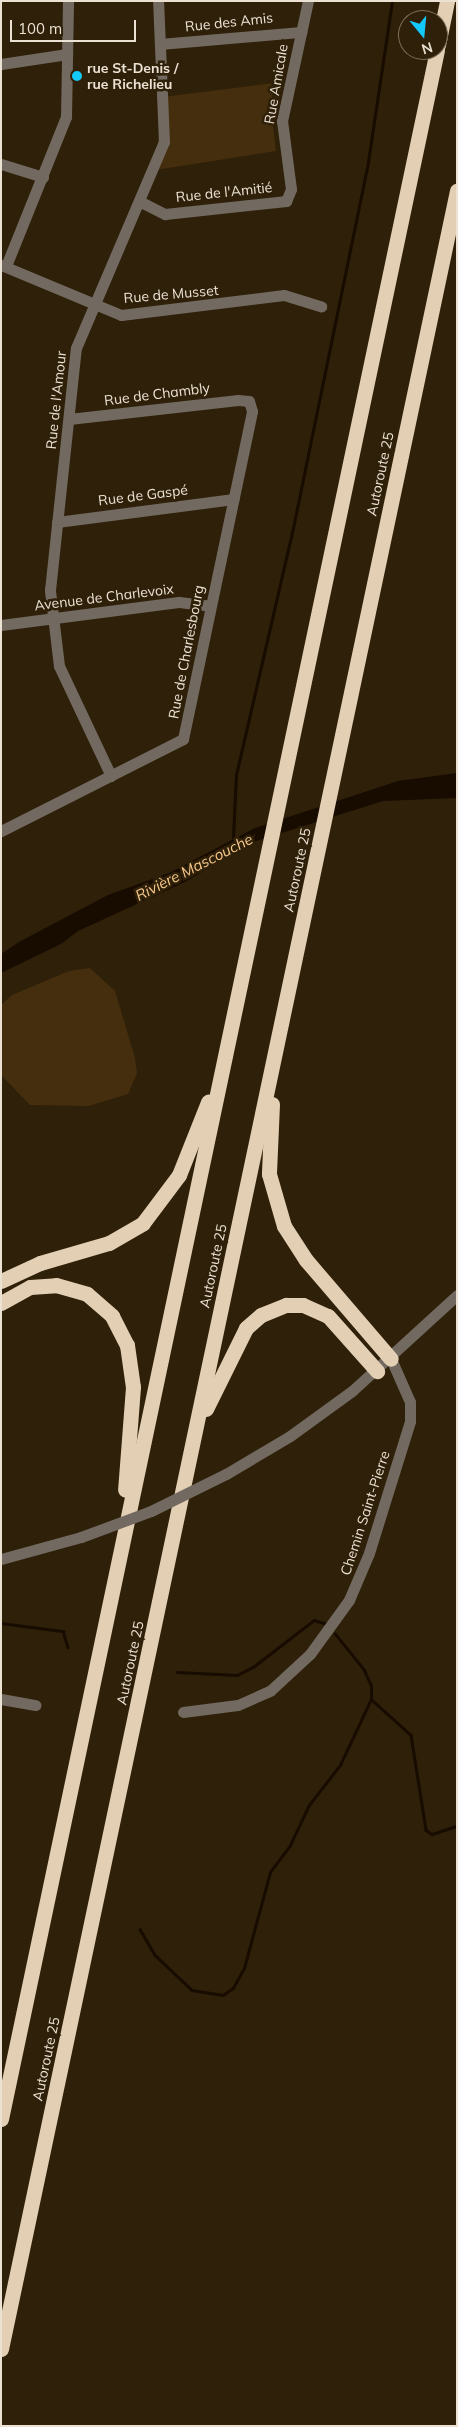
<!DOCTYPE html>
<meta charset="utf-8">
<style>
body{margin:0}
#map{position:relative;width:458px;height:2427px;overflow:hidden;background:#2f2009;font-family:Mulish,sans-serif}
div>[style]{position:absolute}
[style*='--x']{left:calc(var(--x)*1px);top:calc(var(--y)*1px);width:calc(var(--w)*1px);rotate:calc(var(--a)*1deg)}
.green>*{inset:0;background:#452e0d}
.water>*{inset:0;background:#180b00}
.stream>*{height:2.5px;margin:-1.25px;padding:0 1.25px;transform-origin:1.25px;border-radius:1.25px;background:#180b00}
.minor>*{height:11px;margin:-5.5px;padding:0 5.5px;transform-origin:5.5px;border-radius:5.5px;background:#726a60}
.highway>*{height:15px;margin:-7.5px;padding:0 7.5px;transform-origin:7.5px;border-radius:7.5px;background:#e3cfb4}
.minor-bridge>*{height:11px;margin:-5.5px;padding:0 5.5px;transform-origin:5.5px;border-radius:5.5px;background:#726a60}
.dots>*{width:14px;height:14px;translate:-50% -50%;box-sizing:border-box;border:2px solid #2f2009;border-radius:50%}
span{translate:-50% -50%;white-space:nowrap;text-align:center;line-height:1.15;-webkit-text-stroke:5px #2f2009;paint-order:stroke}
.street-label{font-size:14px;color:#ece2d4}
.poi-label{font-size:14px;color:#ece2d4;font-weight:700}
.left{translate:0 -50%;text-align:left}
.water-label{font-size:15px;color:#f8c98b;font-style:italic}
.frame{position:absolute;inset:0;border:2px solid #ece2d4;pointer-events:none}
.north{position:absolute;left:398px;top:10px;width:50px;height:50px;box-sizing:border-box;background:#2f2009;border:1px solid #7b6e5a;border-radius:50%;rotate:163deg;font-size:14px;font-weight:700;line-height:20px;text-align:center;color:#ece2d4}
.north::after{content:'';display:block;margin:auto;width:18px;height:22px;background:#14cafb;clip-path:polygon(50% 0,100% 100%,50% 72%,0 100%)}
.scale{position:absolute;left:10px;top:20px;width:126px;height:22px;box-sizing:border-box;border:2px solid #ece2d4;border-top:0;padding-left:6px;font-size:15px;line-height:18px;white-space:nowrap;color:#ece2d4;-webkit-text-stroke:4px #2f2009;paint-order:stroke}
</style>
<div id="map">
<div class="green">
<i style="clip-path:polygon(282px 82px,273px 127px,276px 151px,155px 170px,163px 97px)"></i>
<i style="clip-path:polygon(90px 968px,115px 991px,135px 1058px,137px 1073px,128px 1094px,89px 1106px,30px 1105px,1px 1075px,1px 1005px,12px 995px,69px 971px)"></i>
</div>
<div class="water">
<i style="clip-path:polygon(457px 773px,457px 798px,383px 801px,250px 843px,185px 882px,78px 931px,61px 944px,1px 973px,1px 954px,19px 942px,108px 895px,169px 873px,255px 828px,398px 781px)"></i>
</div>
<div class="stream">
<i style="--x:233;--y:838;--w:63;--a:-87.3"></i>
<i style="--x:236;--y:775;--w:253;--a:-77"></i>
<i style="--x:293;--y:528;--w:374;--a:-78.4"></i>
<i style="--x:368;--y:162;--w:163;--a:-81.5"></i>
<i style="--x:1;--y:1623;--w:63;--a:7.4"></i>
<i style="--x:63;--y:1631;--w:17;--a:73"></i>
<i style="--x:177;--y:1672;--w:60;--a:2.9"></i>
<i style="--x:237;--y:1675;--w:18;--a:-27"></i>
<i style="--x:253;--y:1667;--w:77;--a:-37.6"></i>
<i style="--x:314;--y:1620;--w:14;--a:17"></i>
<i style="--x:371;--y:1699;--w:54;--a:42"></i>
<i style="--x:411;--y:1735;--w:96;--a:81"></i>
<i style="--x:426;--y:1830;--w:7;--a:34"></i>
<i style="--x:432;--y:1834;--w:26;--a:-18"></i>
<i style="--x:140;--y:1929;--w:30;--a:60"></i>
<i style="--x:155;--y:1955;--w:51;--a:43.4"></i>
<i style="--x:192;--y:1990;--w:31;--a:9"></i>
<i style="--x:223;--y:1995;--w:12;--a:-35"></i>
<i style="--x:233;--y:1988;--w:23;--a:-61"></i>
<i style="--x:244;--y:1968;--w:99;--a:-74.8"></i>
<i style="--x:270;--y:1872;--w:34;--a:-53"></i>
<i style="--x:290;--y:1845;--w:44;--a:-64.6"></i>
<i style="--x:309;--y:1805;--w:51;--a:-52.2"></i>
<i style="--x:340;--y:1765;--w:73;--a:-64.8"></i>
<i style="--x:371;--y:1699;--w:13;--a:-90"></i>
<i style="--x:371;--y:1686;--w:17;--a:-114"></i>
<i style="--x:364;--y:1670;--w:46;--a:-128.9"></i>
</div>
<div class="minor">
<i style="--x:160;--y:44;--w:142;--a:-4.9"></i>
<i style="--x:1;--y:64;--w:67;--a:-8.6"></i>
<i style="--x:1;--y:164;--w:44;--a:17.2"></i>
<i style="--x:139;--y:201;--w:29;--a:27"></i>
<i style="--x:165;--y:214;--w:122;--a:-6.1"></i>
<i style="--x:286;--y:201;--w:13;--a:-67"></i>
<i style="--x:291;--y:189;--w:69;--a:-97.5"></i>
<i style="--x:282;--y:121;--w:123;--a:-77.8"></i>
<i style="--x:1;--y:265;--w:130;--a:22.6"></i>
<i style="--x:121;--y:315;--w:164;--a:-7"></i>
<i style="--x:284;--y:295;--w:39;--a:17"></i>
<i style="--x:6;--y:266;--w:161;--a:-68.1"></i>
<i style="--x:66;--y:117;--w:116;--a:-89"></i>
<i style="--x:57;--y:522;--w:178;--a:-7.4"></i>
<i style="--x:1;--y:625;--w:179;--a:-7.4"></i>
<i style="--x:179;--y:602;--w:31;--a:7"></i>
<i style="--x:111;--y:776;--w:122;--a:-115.3"></i>
<i style="--x:59;--y:666;--w:77;--a:-96.8"></i>
<i style="--x:50;--y:590;--w:243;--a:-83.9"></i>
<i style="--x:76;--y:348;--w:224;--a:-66.9"></i>
<i style="--x:164;--y:142;--w:141;--a:-92.4"></i>
<i style="--x:1;--y:831;--w:204;--a:-26.8"></i>
<i style="--x:183;--y:739;--w:335;--a:-78.1"></i>
<i style="--x:252;--y:411;--w:10;--a:-107"></i>
<i style="--x:249;--y:401;--w:11;--a:-175"></i>
<i style="--x:238;--y:400;--w:170;--a:173.6"></i>
<i style="--x:226;--y:1474;--w:74;--a:-30.7"></i>
<i style="--x:290;--y:1436;--w:77;--a:-36"></i>
<i style="--x:352;--y:1391;--w:142;--a:-42.4"></i>
<i style="--x:1;--y:1559;--w:83;--a:-15.4"></i>
<i style="--x:1;--y:1699;--w:35;--a:10"></i>
<i style="--x:183;--y:1712;--w:55;--a:-7.3"></i>
<i style="--x:238;--y:1705;--w:36;--a:-24"></i>
<i style="--x:271;--y:1690;--w:53;--a:-42.7"></i>
<i style="--x:310;--y:1654;--w:67;--a:-54.2"></i>
<i style="--x:349;--y:1600;--w:51;--a:-66.9"></i>
<i style="--x:369;--y:1553;--w:138;--a:-72.7"></i>
<i style="--x:410;--y:1421;--w:19;--a:-90"></i>
<i style="--x:410;--y:1402;--w:47;--a:-113.8"></i>
</div>
<div class="highway">
<i style="--x:438;--y:45;--w:45;--a:-78.4"></i>
<i style="--x:272;--y:1104;--w:70;--a:92.5"></i>
<i style="--x:269;--y:1174;--w:54;--a:73.9"></i>
<i style="--x:284;--y:1226;--w:40;--a:57.1"></i>
<i style="--x:306;--y:1260;--w:130;--a:49.4"></i>
<i style="--x:1;--y:1281;--w:43;--a:-24.8"></i>
<i style="--x:40;--y:1263;--w:72;--a:-16.2"></i>
<i style="--x:109;--y:1243;--w:39;--a:-30"></i>
<i style="--x:143;--y:1223;--w:60;--a:-53.1"></i>
<i style="--x:179;--y:1175;--w:79;--a:-68.3"></i>
<i style="--x:1;--y:1303;--w:33;--a:-29"></i>
<i style="--x:30;--y:1287;--w:26;--a:-4"></i>
<i style="--x:56;--y:1285;--w:32;--a:16"></i>
<i style="--x:87;--y:1294;--w:33;--a:41"></i>
<i style="--x:112;--y:1316;--w:33;--a:63"></i>
<i style="--x:127;--y:1345;--w:42;--a:81.9"></i>
<i style="--x:133;--y:1387;--w:103;--a:94.4"></i>
<i style="--x:206;--y:1409;--w:90;--a:-63.7"></i>
<i style="--x:246;--y:1328;--w:20;--a:-41"></i>
<i style="--x:261;--y:1315;--w:27;--a:-22"></i>
<i style="--x:286;--y:1305;--w:17;--a:0"></i>
<i style="--x:303;--y:1305;--w:27;--a:24"></i>
<i style="--x:328;--y:1316;--w:74;--a:48.3"></i>
<i style="--x:1;--y:2119;--w:2114;--a:-78.1"></i>
<i style="--x:1;--y:2349;--w:2206;--a:-78.07"></i>
</div>
<div class="minor-bridge">
<i style="--x:81;--y:1537;--w:75;--a:-20.4"></i>
<i style="--x:151;--y:1511;--w:84;--a:-26.3"></i>
</div>
<div class="dots">
<i style="left:77px;top:76px;background:#14cafb"></i>
</div>
<div class="street-label">
<span style="left:229px;top:22px;rotate:-6deg">Rue des Amis</span>
<span style="left:276px;top:84px;rotate:-80deg">Rue Amicale</span>
<span style="left:224px;top:192px;rotate:-6deg">Rue de l'Amitié</span>
<span style="left:171px;top:294px;rotate:-5deg">Rue de Musset</span>
<span style="left:157px;top:394px;rotate:-7deg">Rue de Chambly</span>
<span style="left:56px;top:400px;rotate:-84deg">Rue de l'Amour</span>
<span style="left:380px;top:474px;rotate:-78deg">Autoroute 25</span>
<span style="left:143px;top:495px;rotate:-7deg">Rue de Gaspé</span>
<span style="left:104px;top:597px;rotate:-7deg">Avenue de Charlevoix</span>
<span style="left:186px;top:652px;rotate:-79deg">Rue de Charlesbourg</span>
<span style="left:297px;top:870px;rotate:-78deg">Autoroute 25</span>
<span style="left:213px;top:1266px;rotate:-78deg">Autoroute 25</span>
<span style="left:365px;top:1513px;rotate:-72deg">Chemin Saint-Pierre</span>
<span style="left:130px;top:1663px;rotate:-78deg">Autoroute 25</span>
<span style="left:46px;top:2059px;rotate:-78deg">Autoroute 25</span>
</div>
<div class="poi-label">
<span class="left" style="left:87px;top:76px">rue St-Denis /<br>rue Richelieu</span>
</div>
<div class="water-label">
<span style="left:194px;top:867px;rotate:-27deg">Rivière Mascouche</span>
</div>
<div class="frame"></div>
<div class="north">N</div>
<div class="scale">100 m</div>
</div>
